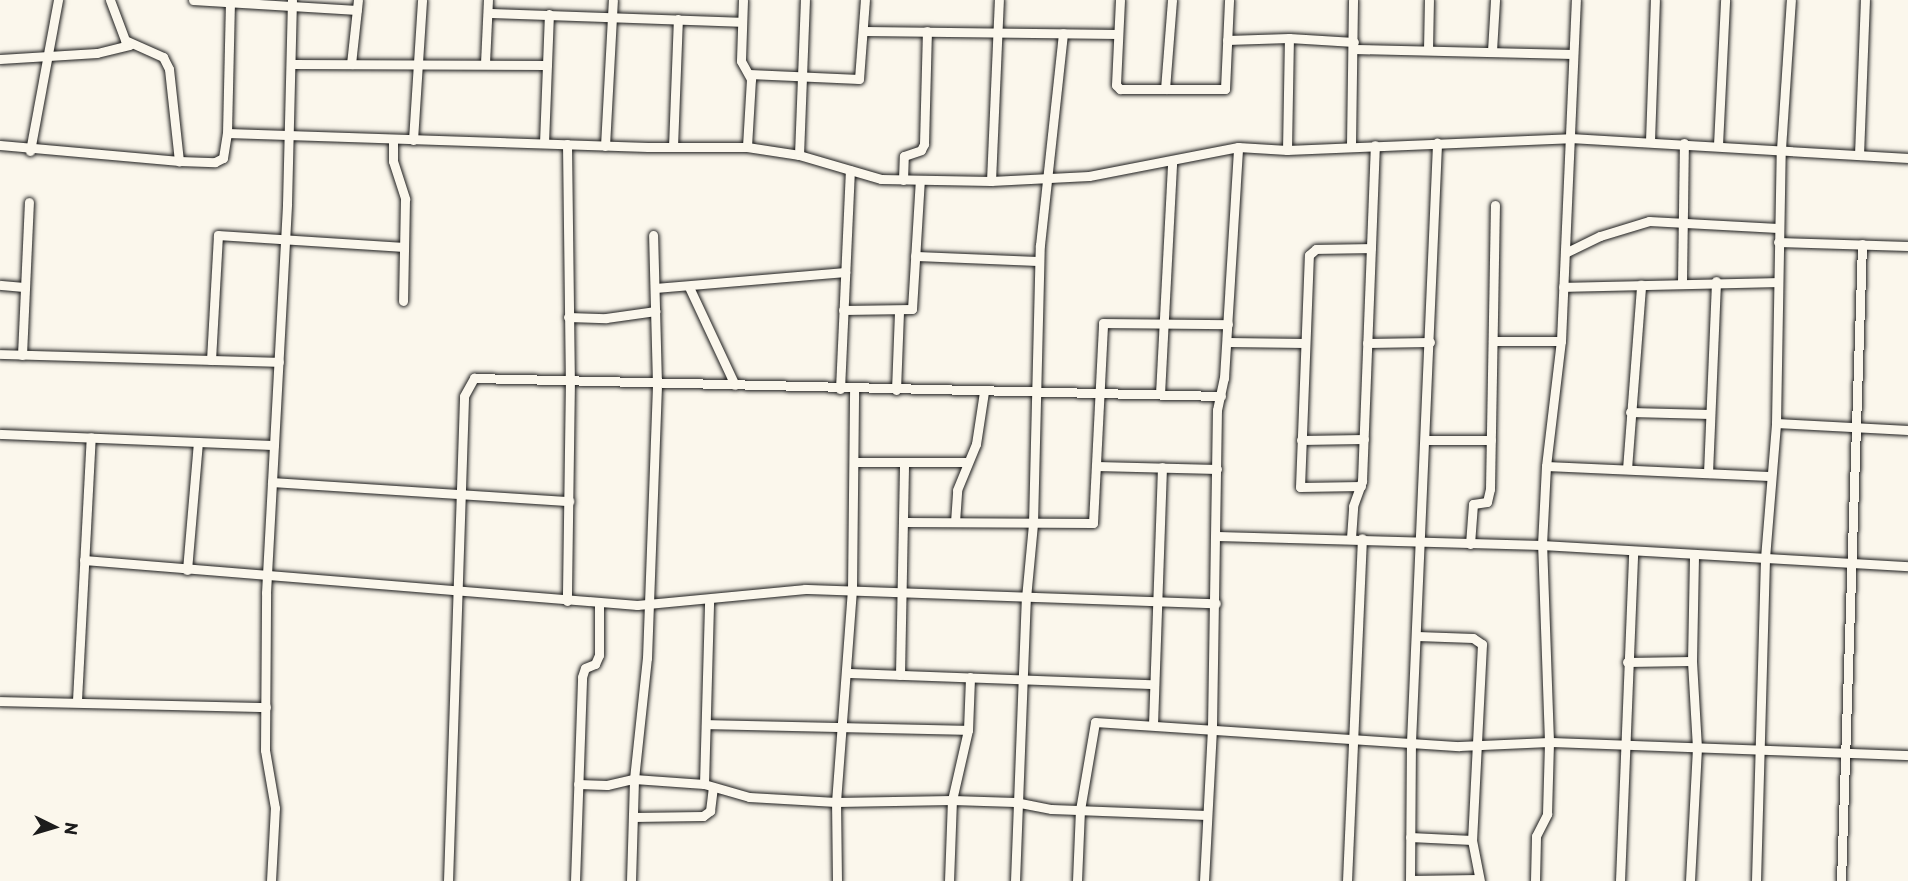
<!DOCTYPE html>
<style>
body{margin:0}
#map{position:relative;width:1908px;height:881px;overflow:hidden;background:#fbf7ec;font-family:"Playpen Sans",sans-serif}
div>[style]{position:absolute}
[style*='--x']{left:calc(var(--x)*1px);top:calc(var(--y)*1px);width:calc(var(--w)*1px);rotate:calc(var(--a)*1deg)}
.roads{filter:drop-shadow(0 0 2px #1c1c1c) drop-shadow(0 0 2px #1c1c1c)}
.street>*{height:9px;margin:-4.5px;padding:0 4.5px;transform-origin:4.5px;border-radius:4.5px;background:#fbf7ec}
span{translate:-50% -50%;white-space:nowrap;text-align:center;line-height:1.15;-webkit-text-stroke:5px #fbf7ec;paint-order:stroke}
.north{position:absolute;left:24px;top:797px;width:60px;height:60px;-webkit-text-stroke:4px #fbf7ec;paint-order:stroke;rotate:95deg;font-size:16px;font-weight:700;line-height:24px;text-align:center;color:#1c1c1c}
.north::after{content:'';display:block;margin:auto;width:21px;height:27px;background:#1c1c1c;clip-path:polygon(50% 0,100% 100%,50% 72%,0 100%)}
</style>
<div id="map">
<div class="roads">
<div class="street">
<i style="--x:110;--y:0;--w:43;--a:69.4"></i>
<i style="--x:125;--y:40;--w:42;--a:24.1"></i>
<i style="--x:163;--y:57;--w:13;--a:63"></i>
<i style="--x:169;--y:69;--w:93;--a:83.8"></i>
<i style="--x:193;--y:0;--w:164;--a:3.5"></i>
<i style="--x:743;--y:0;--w:61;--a:91.9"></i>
<i style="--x:741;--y:61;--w:21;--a:61"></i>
<i style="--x:751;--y:79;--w:68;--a:93.4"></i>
<i style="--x:1120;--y:0;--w:85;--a:92.7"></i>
<i style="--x:1116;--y:85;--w:6;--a:45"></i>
<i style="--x:1120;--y:89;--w:105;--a:0"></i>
<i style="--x:1225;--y:89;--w:89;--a:-87.4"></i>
<i style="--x:488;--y:13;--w:254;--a:2"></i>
<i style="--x:864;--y:31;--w:254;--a:0.7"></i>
<i style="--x:1227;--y:40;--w:62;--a:-1.8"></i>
<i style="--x:1289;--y:38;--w:65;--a:3.5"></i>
<i style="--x:1354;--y:49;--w:219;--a:1.3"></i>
<i style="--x:1428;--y:50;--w:50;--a:-88.9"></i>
<i style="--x:1492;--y:51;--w:51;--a:-86.6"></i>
<i style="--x:0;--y:59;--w:97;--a:-3.5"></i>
<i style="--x:97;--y:53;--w:34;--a:-14"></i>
<i style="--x:485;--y:63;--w:63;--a:-87.3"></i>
<i style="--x:293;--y:64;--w:254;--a:0.2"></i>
<i style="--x:351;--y:64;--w:64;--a:-83.8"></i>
<i style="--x:749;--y:74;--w:110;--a:2.6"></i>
<i style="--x:859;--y:79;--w:79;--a:-85.7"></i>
<i style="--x:1165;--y:89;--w:89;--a:-85.5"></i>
<i style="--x:227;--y:133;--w:421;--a:1.9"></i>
<i style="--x:648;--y:147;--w:99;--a:0"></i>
<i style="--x:747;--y:147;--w:53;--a:8.7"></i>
<i style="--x:799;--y:155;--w:85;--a:16.3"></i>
<i style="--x:881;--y:179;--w:110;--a:1"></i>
<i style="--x:991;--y:181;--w:98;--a:-2.9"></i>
<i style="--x:1089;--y:176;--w:152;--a:-11"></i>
<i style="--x:1238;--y:147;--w:49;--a:3.5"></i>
<i style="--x:1287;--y:150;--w:283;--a:-2.4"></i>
<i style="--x:1570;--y:138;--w:339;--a:3.4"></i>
<i style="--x:393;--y:139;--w:22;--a:90"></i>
<i style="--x:393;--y:161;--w:40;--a:72"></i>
<i style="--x:405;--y:199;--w:102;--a:91.1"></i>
<i style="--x:413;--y:140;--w:140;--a:-86.3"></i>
<i style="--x:1650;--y:141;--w:141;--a:-88"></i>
<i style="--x:544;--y:143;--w:129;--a:-87.8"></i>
<i style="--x:567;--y:144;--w:234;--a:89.3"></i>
<i style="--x:570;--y:378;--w:223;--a:90.8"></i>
<i style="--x:0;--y:145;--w:180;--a:5.1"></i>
<i style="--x:179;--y:161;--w:36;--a:2"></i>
<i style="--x:215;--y:162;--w:9;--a:-27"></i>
<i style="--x:223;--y:158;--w:25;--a:-81"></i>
<i style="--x:227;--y:133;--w:133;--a:-88.7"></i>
<i style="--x:1351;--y:145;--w:145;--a:-89.2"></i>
<i style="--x:1718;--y:145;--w:145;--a:-87.2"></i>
<i style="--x:605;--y:146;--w:146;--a:-86.9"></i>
<i style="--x:673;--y:147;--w:128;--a:-87.8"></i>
<i style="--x:1287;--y:150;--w:112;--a:-89"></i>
<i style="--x:30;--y:151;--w:154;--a:-79.5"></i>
<i style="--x:799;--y:155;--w:155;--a:-87.8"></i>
<i style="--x:1859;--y:155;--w:155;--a:-87.8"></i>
<i style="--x:903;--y:180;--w:24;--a:-88"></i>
<i style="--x:904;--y:156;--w:18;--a:-19"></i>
<i style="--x:921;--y:150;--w:7;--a:-63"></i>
<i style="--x:924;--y:144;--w:113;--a:-88.5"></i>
<i style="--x:991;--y:181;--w:181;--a:-87.5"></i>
<i style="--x:1778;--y:242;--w:130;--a:1.8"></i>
<i style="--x:1565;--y:253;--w:39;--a:-26"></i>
<i style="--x:1600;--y:236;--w:51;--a:-17"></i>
<i style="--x:1649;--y:221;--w:129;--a:3.1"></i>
<i style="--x:915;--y:256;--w:124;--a:2.3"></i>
<i style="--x:1682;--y:282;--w:139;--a:-89.2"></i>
<i style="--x:0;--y:285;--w:25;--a:5"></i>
<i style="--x:689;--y:287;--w:108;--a:64.9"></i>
<i style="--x:1563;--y:287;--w:213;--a:-1.3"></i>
<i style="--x:655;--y:288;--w:191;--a:-4.8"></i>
<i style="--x:843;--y:310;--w:69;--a:-0.8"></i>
<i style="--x:912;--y:309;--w:129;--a:-86.5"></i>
<i style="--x:568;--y:317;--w:38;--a:2"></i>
<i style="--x:606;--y:318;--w:50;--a:-8"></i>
<i style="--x:1493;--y:341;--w:68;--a:0"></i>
<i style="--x:1227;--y:342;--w:78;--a:0.7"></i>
<i style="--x:1367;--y:343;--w:63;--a:-0.9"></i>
<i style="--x:0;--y:354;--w:279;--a:1.6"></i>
<i style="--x:22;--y:355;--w:153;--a:-87.4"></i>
<i style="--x:211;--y:360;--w:125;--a:-86.8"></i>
<i style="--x:218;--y:235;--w:186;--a:3.7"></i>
<i style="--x:840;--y:389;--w:219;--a:-87.4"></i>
<i style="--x:896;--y:390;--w:78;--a:-87.8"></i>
<i style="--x:1160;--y:394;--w:231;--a:-87"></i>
<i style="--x:1630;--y:412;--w:80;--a:1.4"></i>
<i style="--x:1776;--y:423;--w:132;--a:3"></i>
<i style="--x:0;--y:434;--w:274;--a:2.3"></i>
<i style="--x:1301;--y:440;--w:63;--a:-0.9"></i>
<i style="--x:1426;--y:440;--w:65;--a:0"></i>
<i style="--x:854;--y:462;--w:114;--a:0"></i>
<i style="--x:1096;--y:466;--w:121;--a:1.4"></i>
<i style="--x:1546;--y:466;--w:223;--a:2.6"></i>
<i style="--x:1627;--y:469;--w:185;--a:-85.6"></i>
<i style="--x:1708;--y:473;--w:192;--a:-87.6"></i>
<i style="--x:272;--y:482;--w:298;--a:3.7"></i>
<i style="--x:1361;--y:486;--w:61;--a:179.1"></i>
<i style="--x:1300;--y:487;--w:232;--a:-87.8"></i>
<i style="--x:1309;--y:255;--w:9;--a:-41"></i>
<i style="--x:1316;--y:249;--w:55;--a:-1"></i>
<i style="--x:904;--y:522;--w:189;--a:0.3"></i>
<i style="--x:1093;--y:523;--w:200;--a:-87.1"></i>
<i style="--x:1103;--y:323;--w:125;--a:0.5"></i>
<i style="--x:955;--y:522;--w:32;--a:-86"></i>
<i style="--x:957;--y:490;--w:50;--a:-67.6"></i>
<i style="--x:976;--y:444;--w:53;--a:-81.3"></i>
<i style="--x:1217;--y:536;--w:325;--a:1.6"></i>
<i style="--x:1542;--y:545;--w:367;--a:3.3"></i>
<i style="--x:1351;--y:538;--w:32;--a:-86"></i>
<i style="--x:1353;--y:506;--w:27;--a:-70"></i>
<i style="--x:1362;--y:481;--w:336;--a:-87.8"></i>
<i style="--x:1470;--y:544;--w:40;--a:-85.7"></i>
<i style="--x:1473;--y:504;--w:14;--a:-8"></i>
<i style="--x:1487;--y:502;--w:13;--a:-77"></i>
<i style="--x:1490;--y:489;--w:284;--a:-89"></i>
<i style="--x:84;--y:560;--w:555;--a:4.65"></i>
<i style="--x:637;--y:605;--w:169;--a:-5.4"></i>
<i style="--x:805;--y:589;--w:411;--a:2"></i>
<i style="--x:187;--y:570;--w:128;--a:-85.1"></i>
<i style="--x:1417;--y:636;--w:56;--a:2"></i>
<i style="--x:1473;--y:638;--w:11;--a:34"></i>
<i style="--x:1482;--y:644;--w:196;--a:92.9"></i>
<i style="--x:1472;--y:840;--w:42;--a:79"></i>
<i style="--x:1627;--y:662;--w:65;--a:-0.9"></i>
<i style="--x:847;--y:673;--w:306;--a:2.1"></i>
<i style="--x:900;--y:675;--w:212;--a:-88.9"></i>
<i style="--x:77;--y:700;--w:263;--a:-87"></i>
<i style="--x:0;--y:701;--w:266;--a:1.3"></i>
<i style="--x:706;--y:724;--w:262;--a:1.3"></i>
<i style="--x:1153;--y:725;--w:258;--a:-88"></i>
<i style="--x:578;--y:784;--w:29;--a:2"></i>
<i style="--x:607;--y:785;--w:28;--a:-13"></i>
<i style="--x:634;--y:779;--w:70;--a:4.1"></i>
<i style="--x:704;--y:784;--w:47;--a:16.1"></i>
<i style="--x:749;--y:797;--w:87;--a:3.3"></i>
<i style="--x:836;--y:802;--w:116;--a:-1"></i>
<i style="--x:952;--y:800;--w:63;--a:1.8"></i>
<i style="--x:1015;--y:802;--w:37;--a:11"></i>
<i style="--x:1051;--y:809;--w:156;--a:2.2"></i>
<i style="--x:704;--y:784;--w:184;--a:-88.4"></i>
<i style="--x:633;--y:817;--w:70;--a:-0.8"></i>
<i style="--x:703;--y:816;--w:9;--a:-36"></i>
<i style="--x:710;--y:811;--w:23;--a:-83"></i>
<i style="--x:1410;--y:837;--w:62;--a:2.8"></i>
<i style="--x:1410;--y:880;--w:68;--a:-0.8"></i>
<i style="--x:271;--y:881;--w:73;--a:-86.9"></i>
<i style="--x:275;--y:808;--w:59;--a:-99.8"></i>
<i style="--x:265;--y:750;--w:157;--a:-89.6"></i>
<i style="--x:266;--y:593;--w:390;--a:-86.9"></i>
<i style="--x:287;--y:204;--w:204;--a:-88.6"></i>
<i style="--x:448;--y:881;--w:485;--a:-88.1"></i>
<i style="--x:464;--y:396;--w:21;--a:-61"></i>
<i style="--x:474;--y:378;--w:747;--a:1.38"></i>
<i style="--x:575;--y:881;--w:204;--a:-88"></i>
<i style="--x:582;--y:677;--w:9;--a:-72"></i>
<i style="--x:585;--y:668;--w:11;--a:-22"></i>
<i style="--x:595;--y:664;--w:10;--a:-66"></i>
<i style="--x:599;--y:655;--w:52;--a:-90"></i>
<i style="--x:631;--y:881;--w:102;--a:-88.3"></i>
<i style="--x:634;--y:779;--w:122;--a:-83.9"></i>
<i style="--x:647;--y:658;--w:274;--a:-87.9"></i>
<i style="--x:657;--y:384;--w:149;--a:-91.5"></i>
<i style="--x:837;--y:881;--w:79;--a:-90.7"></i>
<i style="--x:836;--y:802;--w:213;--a:-85.7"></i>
<i style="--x:852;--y:590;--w:200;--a:-89.4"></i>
<i style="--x:949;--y:881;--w:81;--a:-87.9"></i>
<i style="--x:952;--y:800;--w:72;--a:-77.1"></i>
<i style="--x:968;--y:730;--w:53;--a:-87.8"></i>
<i style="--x:1015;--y:881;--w:283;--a:-87.8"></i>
<i style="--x:1026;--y:598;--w:74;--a:-84.6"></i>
<i style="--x:1033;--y:524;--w:279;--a:-88.6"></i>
<i style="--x:1040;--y:245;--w:213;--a:-83.8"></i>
<i style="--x:1077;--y:881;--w:71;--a:-87.6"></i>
<i style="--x:1080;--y:810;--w:89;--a:-80.3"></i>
<i style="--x:1095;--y:722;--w:365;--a:3.8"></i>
<i style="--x:1459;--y:746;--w:90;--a:-2.5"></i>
<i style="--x:1549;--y:742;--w:359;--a:2.1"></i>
<i style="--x:1204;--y:881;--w:154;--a:-87"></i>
<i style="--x:1212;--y:727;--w:317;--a:-89.1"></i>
<i style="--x:1217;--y:410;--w:33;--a:-78"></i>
<i style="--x:1224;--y:378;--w:231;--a:-86.5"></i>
<i style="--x:1347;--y:881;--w:343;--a:-87.5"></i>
<i style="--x:1410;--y:881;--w:139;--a:-89.6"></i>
<i style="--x:1411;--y:742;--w:600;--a:-87.51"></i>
<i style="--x:1535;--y:881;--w:45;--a:-88.7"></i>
<i style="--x:1536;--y:836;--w:25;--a:-63"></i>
<i style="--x:1547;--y:814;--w:72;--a:-88.4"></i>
<i style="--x:1549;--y:742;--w:197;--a:-92"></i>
<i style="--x:1542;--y:545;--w:79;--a:-87.1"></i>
<i style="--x:1546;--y:466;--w:126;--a:-83.2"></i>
<i style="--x:1561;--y:341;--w:341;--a:-87.5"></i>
<i style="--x:1620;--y:881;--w:328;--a:-87.7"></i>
<i style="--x:1690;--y:881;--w:133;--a:-87"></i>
<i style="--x:1697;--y:748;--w:87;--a:-93.3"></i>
<i style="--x:1692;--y:661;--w:105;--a:-88.9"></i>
<i style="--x:1756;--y:881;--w:323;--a:-88.4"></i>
<i style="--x:1765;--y:558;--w:135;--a:-85.3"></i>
<i style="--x:1776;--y:423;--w:274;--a:-89"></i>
<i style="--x:1781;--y:149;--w:149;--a:-86.2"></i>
<i style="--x:1841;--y:881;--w:637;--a:-88.11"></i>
</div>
</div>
<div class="north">N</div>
</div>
